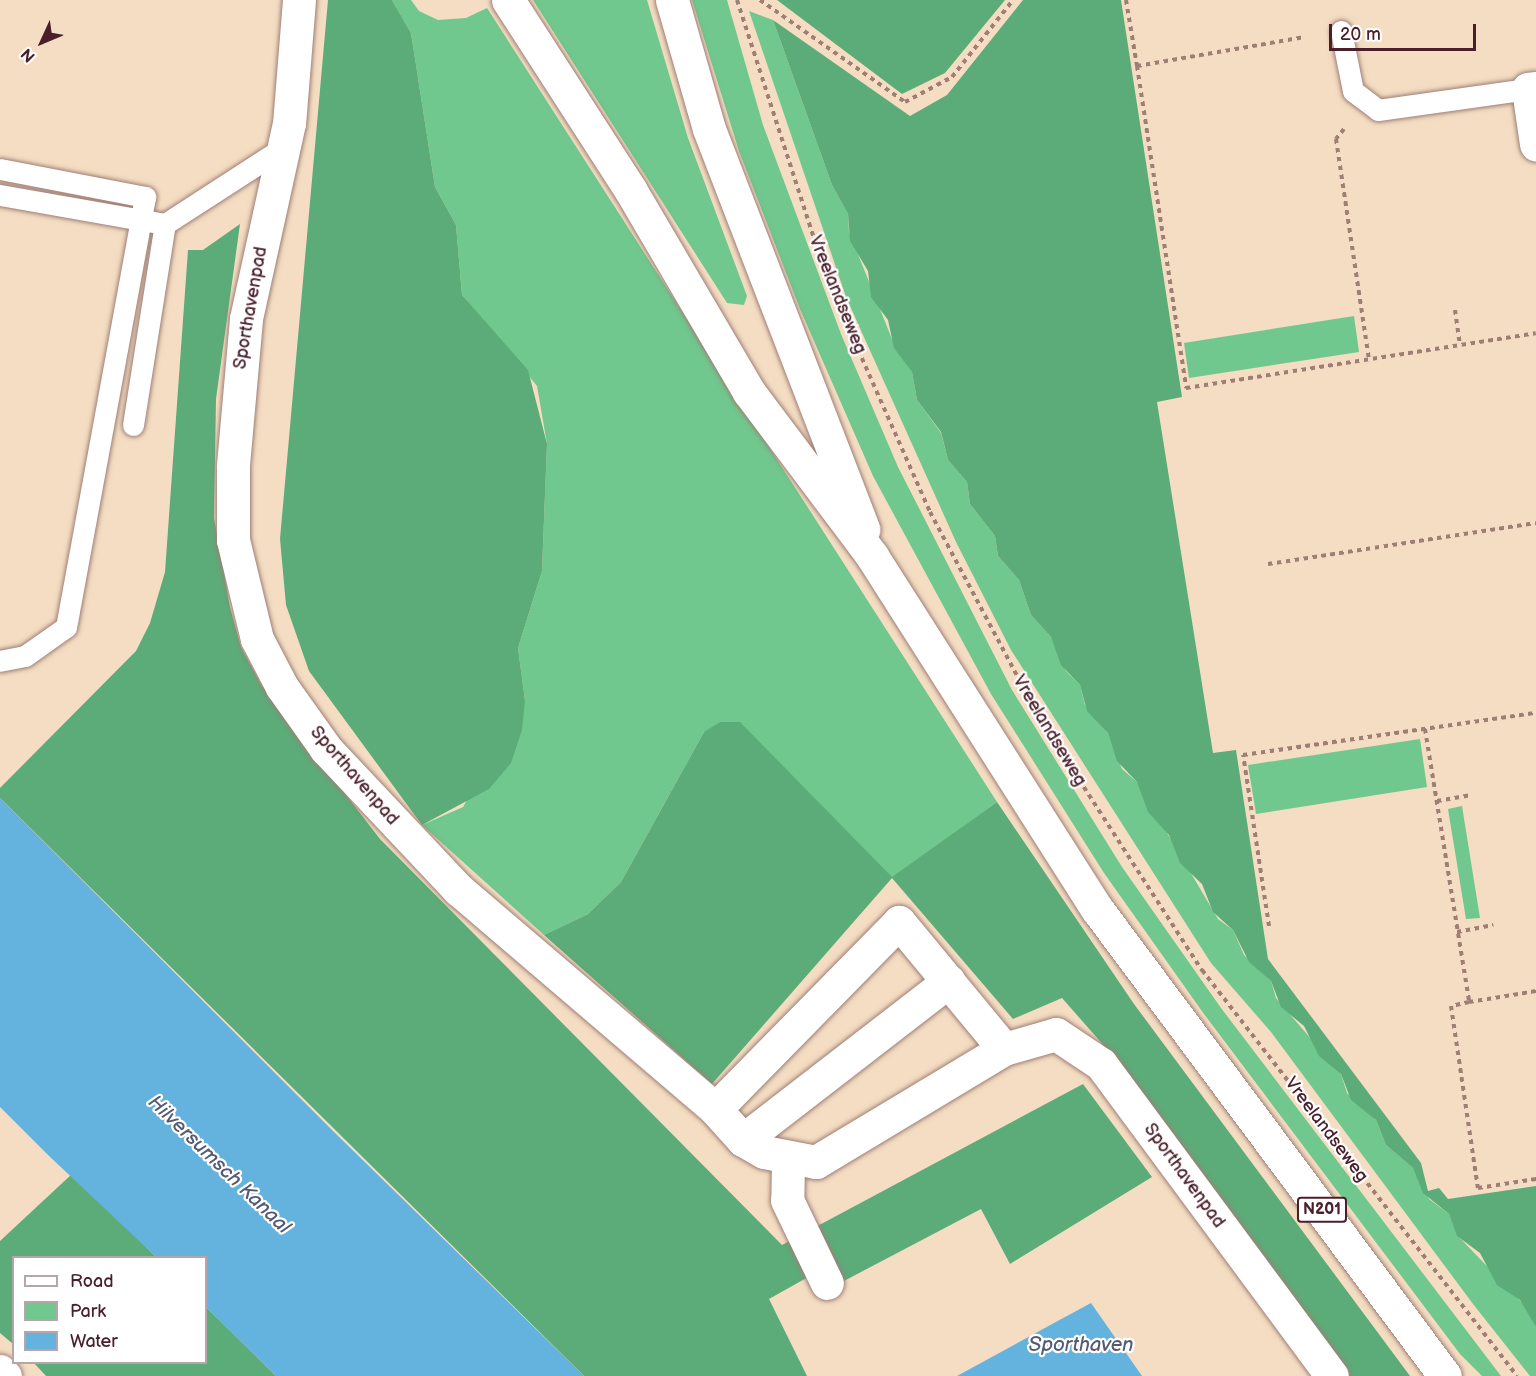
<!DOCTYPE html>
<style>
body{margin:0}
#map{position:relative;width:1536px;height:1376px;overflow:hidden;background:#f4ddc2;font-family:"Balsamiq Sans",sans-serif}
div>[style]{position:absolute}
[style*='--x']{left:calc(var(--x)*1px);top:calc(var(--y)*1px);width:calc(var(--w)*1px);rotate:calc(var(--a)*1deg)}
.green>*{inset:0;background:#70c88e}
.forest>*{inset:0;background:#5cac79}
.water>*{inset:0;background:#63b3de}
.path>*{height:4px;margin-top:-2px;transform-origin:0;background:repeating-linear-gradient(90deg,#9f7e76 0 4.5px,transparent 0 9px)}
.roads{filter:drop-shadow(0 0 2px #9f7e76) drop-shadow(0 0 2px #9f7e76)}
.lane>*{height:21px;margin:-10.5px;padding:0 10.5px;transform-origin:10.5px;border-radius:10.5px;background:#fff}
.street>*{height:33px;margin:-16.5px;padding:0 16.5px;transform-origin:16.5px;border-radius:16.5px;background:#fff}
.primary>*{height:33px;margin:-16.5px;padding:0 16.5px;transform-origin:16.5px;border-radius:16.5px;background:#fff}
span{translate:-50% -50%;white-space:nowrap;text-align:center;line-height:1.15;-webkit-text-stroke:4.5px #fff;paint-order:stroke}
.shield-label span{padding:2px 4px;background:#fff;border:2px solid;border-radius:4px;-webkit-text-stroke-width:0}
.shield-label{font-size:16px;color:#4a1f2b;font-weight:700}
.street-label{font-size:18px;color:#4a1f2b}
.water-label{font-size:20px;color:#545a73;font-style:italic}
.legend{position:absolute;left:12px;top:1256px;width:195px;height:108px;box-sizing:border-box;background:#fff;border:2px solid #b7a5aa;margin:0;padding:8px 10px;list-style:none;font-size:18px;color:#4a1f2b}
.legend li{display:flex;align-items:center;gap:12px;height:30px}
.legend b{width:30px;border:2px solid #b7a5aa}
.north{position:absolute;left:12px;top:12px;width:60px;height:60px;-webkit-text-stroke:4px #fff;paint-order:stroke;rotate:226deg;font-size:16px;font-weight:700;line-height:24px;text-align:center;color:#4a1f2b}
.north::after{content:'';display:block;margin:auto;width:21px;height:27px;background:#4a1f2b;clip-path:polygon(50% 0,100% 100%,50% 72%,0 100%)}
.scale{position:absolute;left:1329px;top:24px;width:147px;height:27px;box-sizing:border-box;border:3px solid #4a1f2b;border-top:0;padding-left:8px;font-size:18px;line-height:21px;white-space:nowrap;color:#4a1f2b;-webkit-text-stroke:4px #fff;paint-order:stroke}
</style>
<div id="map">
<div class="green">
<i style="clip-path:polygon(392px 0,411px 0,419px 11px,438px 20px,466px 18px,487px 8px,997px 802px,892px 878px,739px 722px,704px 732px,621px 882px,588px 914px,544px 935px,422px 825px,463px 807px,525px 700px,518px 648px,542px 571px,547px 444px,537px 386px,462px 295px,456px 225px,435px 187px,411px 33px)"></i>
<i style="clip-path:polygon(533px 0,647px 0,688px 138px,747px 296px,744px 305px,727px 303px)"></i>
<i style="clip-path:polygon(692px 0,727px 0,763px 125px,841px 334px,898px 467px,1012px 690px,1122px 867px,1221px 1008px,1501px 1376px,1482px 1376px,1460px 1354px,1204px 1014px,1104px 873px,991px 694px,873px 476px,800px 309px,739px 151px)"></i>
<i style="clip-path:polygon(749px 11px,773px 20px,832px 185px,848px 214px,849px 232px,892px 339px,912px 372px,917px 400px,941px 433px,948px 460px,967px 482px,970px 504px,995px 536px,998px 556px,1019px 580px,1031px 615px,1051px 637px,1066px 671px,1080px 685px,1085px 705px,1108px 733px,1122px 769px,1137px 782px,1218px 919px,1233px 930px,1244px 955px,1271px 981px,1276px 998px,1341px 1074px,1347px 1093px,1376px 1120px,1386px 1145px,1413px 1168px,1429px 1199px,1449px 1214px,1458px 1236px,1527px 1308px,1536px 1327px,1536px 1376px,1530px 1376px,1473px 1304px,1271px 1032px,1211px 963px,1011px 650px,956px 542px,846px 297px)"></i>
<i style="clip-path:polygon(1354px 316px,1359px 352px,1189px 378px,1184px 343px)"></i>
<i style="clip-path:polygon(1420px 739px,1427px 787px,1256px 814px,1248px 765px)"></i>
<i style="clip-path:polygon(1462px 806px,1480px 918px,1466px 919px,1448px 809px)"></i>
</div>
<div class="forest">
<i style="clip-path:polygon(328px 0,392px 0,411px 33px,435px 187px,456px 225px,462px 295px,528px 370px,547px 444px,542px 571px,518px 648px,525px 700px,522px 730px,511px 763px,489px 789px,422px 825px,309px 671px,286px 605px,280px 539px)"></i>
<i style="clip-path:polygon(777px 0,1005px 0,945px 73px,902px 94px)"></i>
<i style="clip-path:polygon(1023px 0,1121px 0,1182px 397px,1157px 402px,1213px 753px,1236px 750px,1268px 959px,1421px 1163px,1428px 1191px,1439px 1188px,1448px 1199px,1536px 1186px,1536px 1327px,1520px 1300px,1497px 1285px,1480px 1253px,1457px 1236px,1449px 1214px,1423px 1193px,1413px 1168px,1386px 1145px,1376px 1120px,1351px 1100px,1341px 1074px,1319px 1056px,1304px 1026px,1281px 1007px,1271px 981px,1249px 962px,1233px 930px,1213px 912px,1202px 884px,1180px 863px,1169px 835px,1148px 812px,1137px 782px,1117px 761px,1108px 733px,1087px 711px,1080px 685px,1061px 665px,1051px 637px,1031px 615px,1019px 580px,998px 556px,995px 536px,970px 504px,967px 482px,948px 460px,941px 432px,917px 400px,912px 372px,894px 348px,888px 320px,871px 297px,868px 271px,850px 241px,848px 214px,832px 185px,773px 20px,910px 116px,947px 95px)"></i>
<i style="clip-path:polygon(240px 224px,216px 399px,214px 518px,230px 607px,241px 647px,262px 686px,380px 839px,782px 1245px,1083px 1084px,1152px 1177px,1010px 1264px,981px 1209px,821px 1293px,810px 1276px,769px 1299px,807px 1376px,584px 1376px,0 798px,0 788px,136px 651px,150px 623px,165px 572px,188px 250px,203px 250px)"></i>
<i style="clip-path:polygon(720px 722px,740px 722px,892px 877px,997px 802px,1134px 1004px,1410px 1376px,1348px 1376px,1120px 1064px,1062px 998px,1013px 1019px,892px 878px,712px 1084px,544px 935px,588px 914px,621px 882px,704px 732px)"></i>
<i style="clip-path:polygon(72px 1174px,156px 1257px,14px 1258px,13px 1344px,0 1333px,0 1241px)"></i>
<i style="clip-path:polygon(206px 1307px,276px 1376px,46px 1376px,34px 1363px,206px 1362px)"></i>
</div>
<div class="water">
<i style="clip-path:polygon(0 798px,334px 1132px,584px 1376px,276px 1376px,206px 1307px,206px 1258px,156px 1257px,47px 1154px,0 1107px)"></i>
<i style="clip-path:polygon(1091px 1303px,1142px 1376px,957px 1376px,1054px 1323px)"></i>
</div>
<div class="path">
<i style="--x:737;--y:0;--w:299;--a:72.1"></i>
<i style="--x:829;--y:284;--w:249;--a:66.1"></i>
<i style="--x:930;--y:512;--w:234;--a:62"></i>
<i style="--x:1040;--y:719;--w:299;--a:57.2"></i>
<i style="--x:1202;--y:970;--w:514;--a:52.19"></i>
<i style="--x:760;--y:0;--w:177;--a:35.1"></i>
<i style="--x:905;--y:102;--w:53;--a:-28"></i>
<i style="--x:952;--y:77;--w:98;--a:-51.6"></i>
<i style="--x:1126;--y:0;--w:67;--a:80.5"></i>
<i style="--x:1137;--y:66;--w:170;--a:-9.8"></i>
<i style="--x:1137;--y:66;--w:326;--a:81.3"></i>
<i style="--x:1186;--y:388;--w:354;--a:-8.9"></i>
<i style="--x:1344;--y:129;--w:13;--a:129"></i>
<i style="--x:1336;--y:139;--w:223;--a:81.5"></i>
<i style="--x:1455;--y:310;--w:36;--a:82"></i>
<i style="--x:1268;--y:564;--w:271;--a:-8.7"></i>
<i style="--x:1425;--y:729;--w:277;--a:80.8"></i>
<i style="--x:1469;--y:1002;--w:68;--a:-9.3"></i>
<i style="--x:1437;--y:801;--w:35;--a:-10"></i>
<i style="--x:1269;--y:926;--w:173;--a:-98.6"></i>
<i style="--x:1243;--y:755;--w:296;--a:-8.2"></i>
<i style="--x:1457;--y:932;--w:37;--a:-11"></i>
<i style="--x:1469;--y:1002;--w:18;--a:167"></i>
<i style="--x:1451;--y:1006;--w:184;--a:81.6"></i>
<i style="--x:1478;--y:1188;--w:59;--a:-8.8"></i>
</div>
<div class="roads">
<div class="lane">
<i style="--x:1341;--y:31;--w:61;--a:78.7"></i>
<i style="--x:1353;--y:91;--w:31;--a:37"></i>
<i style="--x:1378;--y:110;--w:151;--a:-8"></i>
<i style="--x:0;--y:169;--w:148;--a:10.9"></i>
<i style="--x:145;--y:197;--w:437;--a:100.4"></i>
<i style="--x:66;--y:627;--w:50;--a:144.7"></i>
<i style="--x:25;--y:656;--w:25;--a:169"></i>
<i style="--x:0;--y:195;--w:168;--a:10"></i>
<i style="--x:165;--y:224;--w:142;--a:-32.9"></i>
<i style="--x:133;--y:425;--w:204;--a:-81"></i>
</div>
<div class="street">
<i style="--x:299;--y:0;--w:123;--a:94.6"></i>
<i style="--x:289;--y:123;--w:201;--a:102.4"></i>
<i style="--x:246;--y:319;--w:148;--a:95.1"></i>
<i style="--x:233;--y:466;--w:74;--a:90"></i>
<i style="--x:233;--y:540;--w:102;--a:76.4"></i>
<i style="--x:257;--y:639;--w:54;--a:62.5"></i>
<i style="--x:282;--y:687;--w:76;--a:54.6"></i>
<i style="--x:326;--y:749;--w:194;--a:46.7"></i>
<i style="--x:459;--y:890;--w:337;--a:40.5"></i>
<i style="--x:715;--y:1109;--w:42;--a:47.9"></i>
<i style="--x:743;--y:1140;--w:24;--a:30"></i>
<i style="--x:764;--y:1152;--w:53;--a:10.9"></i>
<i style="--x:816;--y:1162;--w:219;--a:-31"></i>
<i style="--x:1004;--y:1049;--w:165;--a:-129.6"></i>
<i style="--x:899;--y:922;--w:262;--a:134.5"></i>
<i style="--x:1536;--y:88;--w:8;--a:173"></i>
<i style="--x:1528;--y:89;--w:56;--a:81.7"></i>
<i style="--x:1004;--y:1049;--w:54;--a:-16.1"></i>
<i style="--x:1056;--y:1034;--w:54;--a:33.7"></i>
<i style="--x:1101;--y:1064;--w:388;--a:53.5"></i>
<i style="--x:743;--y:1140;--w:260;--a:-37.7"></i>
<i style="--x:788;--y:1161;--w:39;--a:91"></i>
<i style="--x:787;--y:1200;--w:92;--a:64.3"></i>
<i style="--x:0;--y:1371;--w:7;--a:45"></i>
</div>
<div class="primary">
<i style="--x:508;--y:0;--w:227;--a:57.2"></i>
<i style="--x:631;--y:191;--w:233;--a:59.6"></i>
<i style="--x:749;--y:392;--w:205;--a:53.1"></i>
<i style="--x:872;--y:556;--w:419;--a:57.5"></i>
<i style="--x:1097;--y:909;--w:582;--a:53.31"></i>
<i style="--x:672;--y:0;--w:134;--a:74"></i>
<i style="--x:709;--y:129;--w:429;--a:68.9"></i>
</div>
</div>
<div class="shield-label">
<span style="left:1322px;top:1210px">N201</span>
</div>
<div class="street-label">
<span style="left:837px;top:295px;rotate:68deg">Vreelandseweg</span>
<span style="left:251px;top:308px;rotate:-80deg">Sporthavenpad</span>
<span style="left:1049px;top:731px;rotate:59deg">Vreelandseweg</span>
<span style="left:354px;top:776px;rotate:49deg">Sporthavenpad</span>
<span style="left:1326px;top:1130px;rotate:53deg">Vreelandseweg</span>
<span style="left:1184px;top:1176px;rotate:54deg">Sporthavenpad</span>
</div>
<div class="water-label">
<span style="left:219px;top:1165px;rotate:44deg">Hilversumsch Kanaal</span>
<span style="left:1081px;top:1345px">Sporthaven</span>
</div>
<ul class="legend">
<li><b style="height:8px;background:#fff"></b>Road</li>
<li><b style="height:16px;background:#70c88e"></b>Park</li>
<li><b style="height:16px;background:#63b3de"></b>Water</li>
</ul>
<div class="north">N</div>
<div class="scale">20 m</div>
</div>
